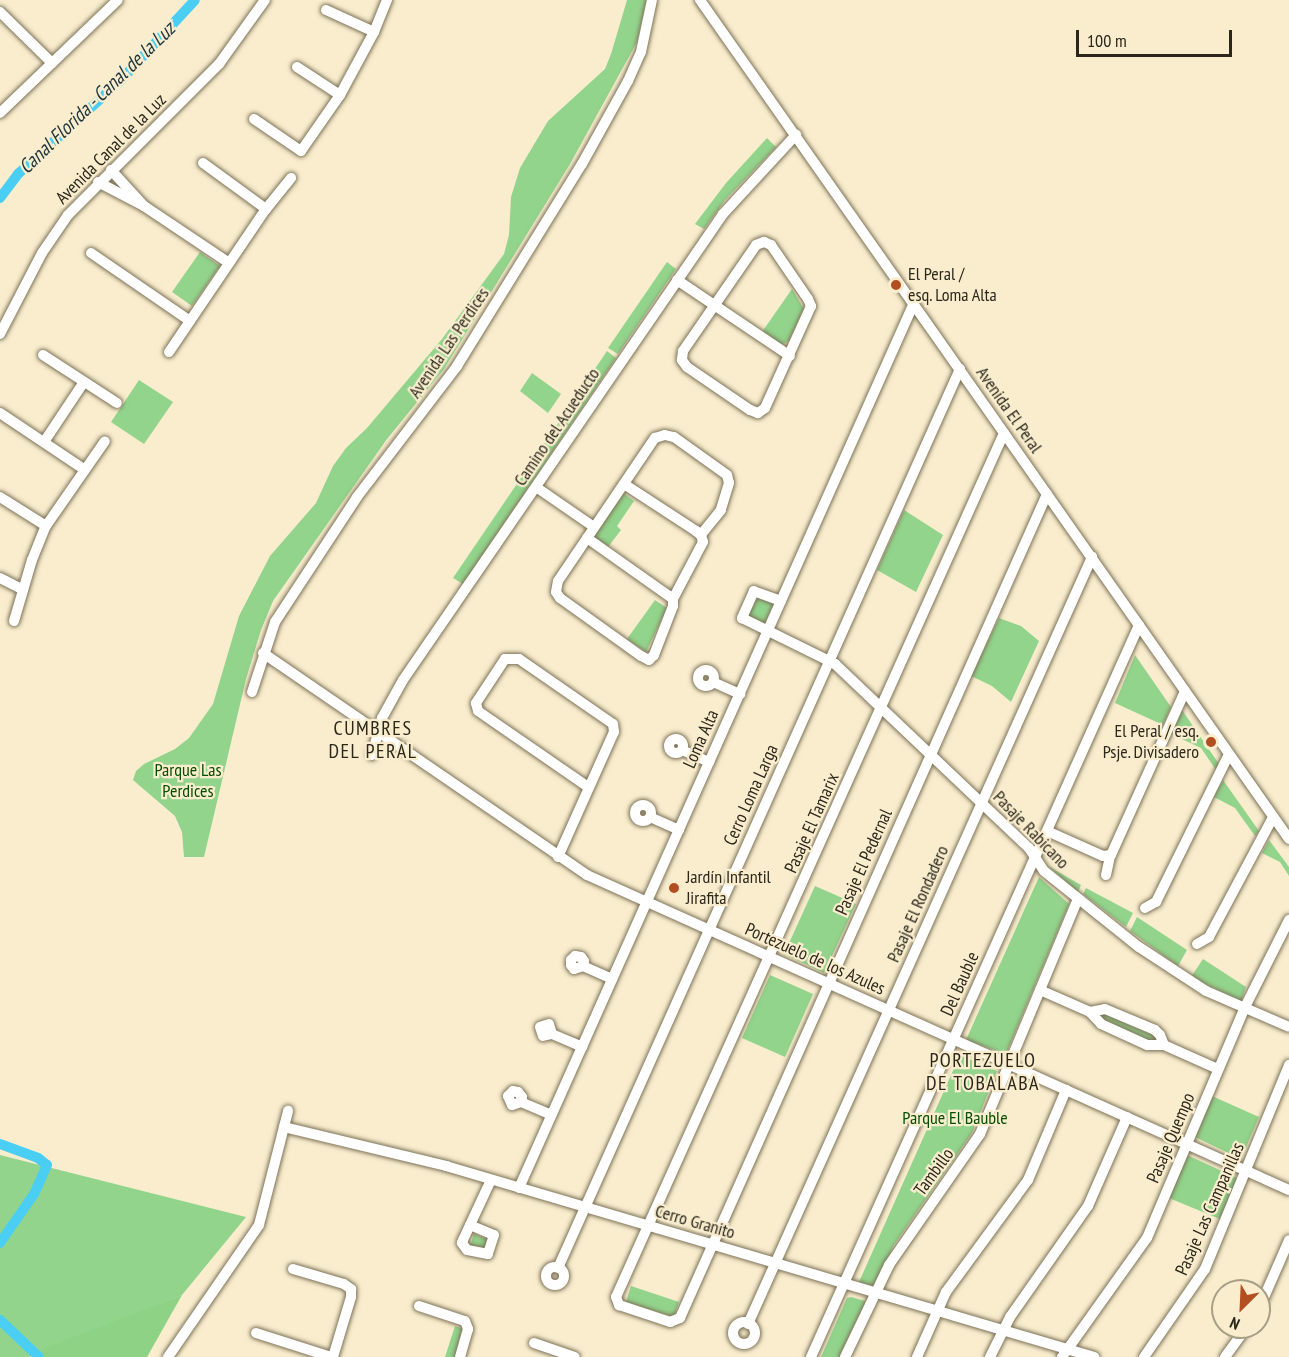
<!DOCTYPE html>
<meta charset="utf-8">
<style>
body{margin:0}
#map{position:relative;width:1289px;height:1357px;overflow:hidden;background:#f9edce;font-family:"PT Sans Narrow",sans-serif}
div>[style]{position:absolute}
[style*='--x']{left:calc(var(--x)*1px);top:calc(var(--y)*1px);width:calc(var(--w)*1px);rotate:calc(var(--a)*1deg)}
.green>*{inset:0;background:#93d48c}
.forest>*{inset:0;background:#8ed286}
.canal>*{height:10px;margin:-5px;padding:0 5px;transform-origin:5px;border-radius:5px;background:#4acef3}
.roads{filter:drop-shadow(0 0 2px #7d7257) drop-shadow(0 0 2px #7d7257)}
.minor>*{height:10px;margin:-5px;padding:0 5px;transform-origin:5px;border-radius:5px;background:#fff}
.minor>.ring{margin:-5px;padding:0;box-sizing:content-box;background:none;border:10px solid #fff;border-radius:50%}
.dots>*{width:16px;height:16px;translate:-50% -50%;box-sizing:border-box;border:3px solid #f9edce;border-radius:50%}
span{translate:-50% -50%;white-space:nowrap;text-align:center;line-height:1.15;-webkit-text-stroke:4.5px #f9edce;paint-order:stroke}
.street-label{font-size:18px;color:#2b271b}
.poi-label{font-size:18px;color:#2b271b}
.left{translate:0 -50%;text-align:left}
.right{translate:-100% -50%;text-align:right}
.park-label{font-size:18px;color:#054d00}
.water-label{font-size:20px;color:#21383f;font-style:italic}
.neighbourhood-label{font-size:20px;color:#2b271b;letter-spacing:1.5px}
.north{position:absolute;left:1211px;top:1279px;width:60px;height:60px;box-sizing:border-box;background:#f9edce;border:2px solid #a79e86;border-radius:50%;rotate:204deg;font-size:16px;font-weight:700;line-height:24px;text-align:center;color:#2b271b}
.north::after{content:'';display:block;margin:auto;width:21px;height:27px;background:#b34e20;clip-path:polygon(50% 0,100% 100%,50% 72%,0 100%)}
.scale{position:absolute;left:1076px;top:30px;width:156px;height:27px;box-sizing:border-box;border:3px solid #2b271b;border-top:0;padding-left:8px;font-size:18px;line-height:21px;white-space:nowrap;color:#2b271b;-webkit-text-stroke:4px #f9edce;paint-order:stroke}
</style>
<div id="map">
<div class="green">
<i style="clip-path:polygon(627px 0,647px 0,637px 42px,570px 164px,444px 369px,387px 439px,273px 601px,261px 630px,246px 679px,204px 857px,184px 857px,182px 832px,175px 816px,133px 780px,136px 771px,144px 764px,175px 749px,189px 738px,213px 704px,239px 616px,270px 556px,316px 503px,333px 466px,346px 448px,367px 428px,442px 339px,504px 254px,509px 235px,511px 197px,520px 168px,548px 121px,605px 69px,611px 54px)"></i>
<i style="clip-path:polygon(767px 138px,776px 147px,725px 200px,704px 229px,695px 224px,726px 183px)"></i>
<i style="clip-path:polygon(200px 252px,220px 266px,192px 306px,172px 292px)"></i>
<i style="clip-path:polygon(667px 262px,676px 269px,618px 354px,608px 348px)"></i>
<i style="clip-path:polygon(792px 289px,804px 309px,789px 341px,781px 345px,762px 332px)"></i>
<i style="clip-path:polygon(607px 351px,616px 358px,463px 584px,453px 578px)"></i>
<i style="clip-path:polygon(532px 373px,561px 394px,548px 413px,520px 391px)"></i>
<i style="clip-path:polygon(139px 380px,173px 402px,144px 444px,111px 422px)"></i>
<i style="clip-path:polygon(623px 493px,634px 501px,617px 526px,621px 530px,608px 547px,593px 537px)"></i>
<i style="clip-path:polygon(904px 510px,943px 535px,916px 592px,877px 570px)"></i>
<i style="clip-path:polygon(756px 592px,775px 601px,764px 625px,744px 616px)"></i>
<i style="clip-path:polygon(655px 600px,667px 608px,646px 652px,627px 639px)"></i>
<i style="clip-path:polygon(999px 618px,1021px 626px,1039px 641px,1011px 702px,992px 686px,971px 676px)"></i>
<i style="clip-path:polygon(1135px 655px,1171px 707px,1163px 725px,1115px 703px)"></i>
<i style="clip-path:polygon(1182px 710px,1219px 764px,1216px 770px,1201px 748px,1171px 734px)"></i>
<i style="clip-path:polygon(1223px 780px,1259px 831px,1255px 836px,1235px 808px,1214px 797px)"></i>
<i style="clip-path:polygon(1269px 840px,1289px 867px,1289px 876px,1280px 862px,1262px 853px)"></i>
<i style="clip-path:polygon(1048px 866px,1081px 885px,1078px 892px)"></i>
<i style="clip-path:polygon(1039px 877px,1069px 904px,1006px 1054px,966px 1040px)"></i>
<i style="clip-path:polygon(815px 886px,856px 904px,824px 973px,784px 954px)"></i>
<i style="clip-path:polygon(1086px 888px,1133px 913px,1126px 927px,1083px 894px)"></i>
<i style="clip-path:polygon(1137px 917px,1187px 950px,1178px 966px,1130px 931px)"></i>
<i style="clip-path:polygon(1203px 959px,1246px 987px,1241px 1001px,1191px 977px)"></i>
<i style="clip-path:polygon(770px 975px,813px 994px,785px 1057px,742px 1038px)"></i>
<i style="clip-path:polygon(1102px 1013px,1157px 1037px,1159px 1041px,1152px 1042px,1101px 1020px,1097px 1014px)"></i>
<i style="clip-path:polygon(960px 1055px,997px 1071px,972px 1133px,894px 1245px,874px 1286px,859px 1282px)"></i>
<i style="clip-path:polygon(1212px 1096px,1259px 1117px,1241px 1159px,1195px 1137px)"></i>
<i style="clip-path:polygon(0 1155px,246px 1217px,182px 1295px,29px 1357px,0 1357px)"></i>
<i style="clip-path:polygon(1187px 1155px,1239px 1179px,1222px 1220px,1169px 1198px)"></i>
<i style="clip-path:polygon(474px 1234px,490px 1240px,486px 1252px,470px 1246px)"></i>
<i style="clip-path:polygon(631px 1286px,679px 1302px,674px 1317px,626px 1302px)"></i>
<i style="clip-path:polygon(851px 1297px,865px 1301px,865px 1306px,841px 1357px,821px 1357px,847px 1298px)"></i>
<i style="clip-path:polygon(455px 1326px,463px 1329px,456px 1357px,445px 1357px)"></i>
</div>
<div class="forest">
<i style="clip-path:polygon(182px 1295px,147px 1357px,33px 1357px,32px 1353px)"></i>
</div>
<div class="canal">
<i style="--x:0;--y:198;--w:30;--a:-53"></i>
<i style="--x:18;--y:174;--w:138;--a:-42.4"></i>
<i style="--x:120;--y:81;--w:110;--a:-47.2"></i>
<i style="--x:0;--y:1144;--w:40;--a:20.2"></i>
<i style="--x:38;--y:1158;--w:11;--a:38"></i>
<i style="--x:47;--y:1165;--w:32;--a:114"></i>
<i style="--x:34;--y:1194;--w:60;--a:124.8"></i>
<i style="--x:0;--y:1320;--w:54;--a:43.5"></i>
</div>
<div class="roads">
<div class="minor">
<i style="--x:700;--y:0;--w:1025;--a:54.93"></i>
<i style="--x:326;--y:10;--w:53;--a:24.6"></i>
<i style="--x:0;--y:12;--w:73;--a:44.4"></i>
<i style="--x:297;--y:67;--w:51;--a:33.1"></i>
<i style="--x:0;--y:113;--w:163;--a:-43.8"></i>
<i style="--x:254;--y:119;--w:57;--a:34.2"></i>
<i style="--x:301;--y:151;--w:68;--a:-55.1"></i>
<i style="--x:340;--y:95;--w:72;--a:-61.6"></i>
<i style="--x:374;--y:32;--w:35;--a:-68"></i>
<i style="--x:203;--y:163;--w:78;--a:36.1"></i>
<i style="--x:111;--y:170;--w:49;--a:47.5"></i>
<i style="--x:98;--y:182;--w:52;--a:27.6"></i>
<i style="--x:144;--y:206;--w:102;--a:33.8"></i>
<i style="--x:764;--y:242;--w:8;--a:23"></i>
<i style="--x:771;--y:245;--w:65;--a:55.6"></i>
<i style="--x:808;--y:299;--w:8;--a:67"></i>
<i style="--x:811;--y:306;--w:112;--a:114.3"></i>
<i style="--x:765;--y:408;--w:9;--a:144"></i>
<i style="--x:758;--y:413;--w:9;--a:-159"></i>
<i style="--x:750;--y:410;--w:76;--a:-145.7"></i>
<i style="--x:687;--y:367;--w:9;--a:-126"></i>
<i style="--x:682;--y:360;--w:9;--a:-84"></i>
<i style="--x:683;--y:351;--w:129;--a:-55.4"></i>
<i style="--x:756;--y:245;--w:9;--a:-21"></i>
<i style="--x:91;--y:253;--w:120;--a:34.5"></i>
<i style="--x:677;--y:280;--w:136;--a:33.9"></i>
<i style="--x:0;--y:334;--w:91;--a:-62.6"></i>
<i style="--x:42;--y:253;--w:46;--a:-55.6"></i>
<i style="--x:68;--y:215;--w:214;--a:-45"></i>
<i style="--x:219;--y:64;--w:79;--a:-54.3"></i>
<i style="--x:169;--y:352;--w:173;--a:-55.9"></i>
<i style="--x:266;--y:209;--w:40;--a:-51"></i>
<i style="--x:43;--y:355;--w:88;--a:33"></i>
<i style="--x:0;--y:413;--w:102;--a:33.8"></i>
<i style="--x:1004;--y:433;--w:947;--a:114.18"></i>
<i style="--x:616;--y:1297;--w:9;--a:69"></i>
<i style="--x:619;--y:1305;--w:54;--a:18.4"></i>
<i style="--x:670;--y:1322;--w:11;--a:-22"></i>
<i style="--x:680;--y:1318;--w:902;--a:-65.99"></i>
<i style="--x:44;--y:442;--w:72;--a:-56.3"></i>
<i style="--x:624;--y:484;--w:86;--a:33.1"></i>
<i style="--x:696;--y:531;--w:6;--a:39"></i>
<i style="--x:701;--y:535;--w:7;--a:74"></i>
<i style="--x:703;--y:542;--w:64;--a:117.8"></i>
<i style="--x:673;--y:599;--w:7;--a:90"></i>
<i style="--x:673;--y:606;--w:53;--a:111.2"></i>
<i style="--x:654;--y:655;--w:7;--a:135"></i>
<i style="--x:649;--y:660;--w:9;--a:-153"></i>
<i style="--x:641;--y:656;--w:100;--a:-144.4"></i>
<i style="--x:560;--y:598;--w:7;--a:-124"></i>
<i style="--x:556;--y:592;--w:11;--a:-80"></i>
<i style="--x:558;--y:581;--w:173;--a:-55.9"></i>
<i style="--x:655;--y:438;--w:10;--a:-17"></i>
<i style="--x:665;--y:435;--w:9;--a:13"></i>
<i style="--x:674;--y:437;--w:65;--a:35.6"></i>
<i style="--x:727;--y:475;--w:8;--a:76"></i>
<i style="--x:729;--y:483;--w:28;--a:107"></i>
<i style="--x:721;--y:510;--w:32;--a:129"></i>
<i style="--x:536;--y:487;--w:70;--a:34.6"></i>
<i style="--x:0;--y:497;--w:54;--a:32.2"></i>
<i style="--x:587;--y:538;--w:105;--a:35.3"></i>
<i style="--x:0;--y:578;--w:25;--a:27"></i>
<i style="--x:781;--y:601;--w:29;--a:-160"></i>
<i style="--x:754;--y:591;--w:30;--a:114"></i>
<i style="--x:742;--y:618;--w:104;--a:26.3"></i>
<i style="--x:835;--y:664;--w:267;--a:43.5"></i>
<i style="--x:1029;--y:848;--w:27;--a:57"></i>
<i style="--x:1044;--y:871;--w:122;--a:38.7"></i>
<i style="--x:1139;--y:947;--w:80;--a:33.3"></i>
<i style="--x:1206;--y:991;--w:90;--a:23.4"></i>
<i style="--x:14;--y:621;--w:64;--a:-73.6"></i>
<i style="--x:32;--y:560;--w:37;--a:-68"></i>
<i style="--x:46;--y:526;--w:103;--a:-55.2"></i>
<i style="--x:263;--y:653;--w:393;--a:34.4"></i>
<i style="--x:587;--y:875;--w:769;--a:24.17"></i>
<i class="ring" style="left:698px;top:670px;width:6px;height:6px"></i>
<i style="--x:713;--y:682;--w:30;--a:24"></i>
<i style="--x:252;--y:692;--w:74;--a:-71.8"></i>
<i style="--x:275;--y:622;--w:149;--a:-56.7"></i>
<i style="--x:357;--y:497;--w:165;--a:-52.6"></i>
<i style="--x:457;--y:366;--w:238;--a:-58.3"></i>
<i style="--x:582;--y:164;--w:95;--a:-61"></i>
<i style="--x:628;--y:81;--w:32;--a:-66"></i>
<i style="--x:641;--y:52;--w:53;--a:-78.1"></i>
<i class="ring" style="left:669px;top:739px;width:4px;height:4px"></i>
<i style="--x:682;--y:750;--w:30;--a:24"></i>
<i style="--x:372;--y:755;--w:38;--a:-75"></i>
<i style="--x:382;--y:718;--w:43;--a:-61.1"></i>
<i style="--x:403;--y:680;--w:565;--a:-55.52"></i>
<i style="--x:723;--y:214;--w:108;--a:-47.3"></i>
<i class="ring" style="left:635px;top:805px;width:6px;height:6px"></i>
<i style="--x:650;--y:817;--w:32;--a:24"></i>
<i style="--x:1047;--y:831;--w:61;--a:24.1"></i>
<i style="--x:1103;--y:856;--w:8;--a:-7"></i>
<i style="--x:1111;--y:855;--w:180;--a:-65.7"></i>
<i style="--x:558;--y:857;--w:137;--a:-65.9"></i>
<i style="--x:614;--y:732;--w:8;--a:-97"></i>
<i style="--x:613;--y:724;--w:114;--a:-145.3"></i>
<i style="--x:519;--y:659;--w:14;--a:180"></i>
<i style="--x:505;--y:659;--w:53;--a:123.4"></i>
<i style="--x:476;--y:703;--w:8;--a:76"></i>
<i style="--x:478;--y:711;--w:134;--a:34.6"></i>
<i style="--x:1106;--y:875;--w:19;--a:-78"></i>
<i style="--x:1145;--y:908;--w:13;--a:-29"></i>
<i style="--x:1156;--y:902;--w:165;--a:-63.7"></i>
<i style="--x:1197;--y:944;--w:14;--a:-30"></i>
<i style="--x:1209;--y:937;--w:136;--a:-61.9"></i>
<i style="--x:583;--y:966;--w:5;--a:-79"></i>
<i style="--x:584;--y:961;--w:5;--a:-127"></i>
<i style="--x:581;--y:957;--w:6;--a:-171"></i>
<i style="--x:575;--y:956;--w:6;--a:135"></i>
<i style="--x:571;--y:960;--w:5;--a:90"></i>
<i style="--x:571;--y:965;--w:5;--a:53"></i>
<i style="--x:574;--y:969;--w:9;--a:-18"></i>
<i style="--x:583;--y:966;--w:32;--a:24"></i>
<i style="--x:1040;--y:990;--w:55;--a:23.7"></i>
<i style="--x:1090;--y:1012;--w:16;--a:47"></i>
<i style="--x:1101;--y:1024;--w:51;--a:24.5"></i>
<i style="--x:1147;--y:1045;--w:17;--a:0"></i>
<i style="--x:1164;--y:1045;--w:59;--a:24"></i>
<i style="--x:1090;--y:1012;--w:15;--a:-11"></i>
<i style="--x:1105;--y:1009;--w:54;--a:22.8"></i>
<i style="--x:1155;--y:1030;--w:7;--a:45"></i>
<i style="--x:1160;--y:1035;--w:11;--a:68"></i>
<i style="--x:552;--y:1034;--w:10;--a:-107"></i>
<i style="--x:549;--y:1024;--w:9;--a:162"></i>
<i style="--x:540;--y:1027;--w:9;--a:72"></i>
<i style="--x:543;--y:1036;--w:9;--a:-13"></i>
<i style="--x:552;--y:1034;--w:33;--a:23"></i>
<i style="--x:521;--y:1102;--w:5;--a:-79"></i>
<i style="--x:522;--y:1097;--w:6;--a:-129"></i>
<i style="--x:518;--y:1092;--w:5;--a:-169"></i>
<i style="--x:513;--y:1091;--w:7;--a:135"></i>
<i style="--x:508;--y:1096;--w:10;--a:66"></i>
<i style="--x:512;--y:1105;--w:9;--a:-18"></i>
<i style="--x:521;--y:1102;--w:33;--a:23"></i>
<i style="--x:284;--y:1127;--w:167;--a:13.5"></i>
<i style="--x:446;--y:1166;--w:676;--a:16.42"></i>
<i style="--x:519;--y:1188;--w:969;--a:-65.95"></i>
<i style="--x:470;--y:1225;--w:26;--a:23"></i>
<i style="--x:494;--y:1235;--w:20;--a:108"></i>
<i style="--x:488;--y:1254;--w:21;--a:-169"></i>
<i style="--x:467;--y:1250;--w:9;--a:-126"></i>
<i style="--x:462;--y:1243;--w:3;--a:-72"></i>
<i style="--x:463;--y:1240;--w:66;--a:-65"></i>
<i class="ring" style="left:546px;top:1267px;width:8px;height:8px"></i>
<i style="--x:558;--y:1268;--w:985;--a:-65.91"></i>
<i style="--x:293;--y:1269;--w:53;--a:16.4"></i>
<i style="--x:344;--y:1284;--w:9;--a:36"></i>
<i style="--x:351;--y:1289;--w:8;--a:90"></i>
<i style="--x:351;--y:1297;--w:63;--a:106.7"></i>
<i style="--x:419;--y:1306;--w:48;--a:18.1"></i>
<i style="--x:465;--y:1321;--w:9;--a:69"></i>
<i style="--x:468;--y:1329;--w:29;--a:106"></i>
<i style="--x:1259;--y:1309;--w:75;--a:-66.5"></i>
<i class="ring" style="left:733px;top:1322px;width:12px;height:12px"></i>
<i style="--x:748;--y:1324;--w:841;--a:-65.84"></i>
<i style="--x:256;--y:1333;--w:79;--a:17.7"></i>
<i style="--x:534;--y:1343;--w:43;--a:18.9"></i>
<i style="--x:168;--y:1357;--w:160;--a:-55.4"></i>
<i style="--x:259;--y:1225;--w:118;--a:-75.7"></i>
<i style="--x:811;--y:1357;--w:802;--a:-65.86"></i>
<i style="--x:845;--y:1357;--w:102;--a:-64.4"></i>
<i style="--x:889;--y:1265;--w:160;--a:-55.2"></i>
<i style="--x:980;--y:1134;--w:255;--a:-67.4"></i>
<i style="--x:917;--y:1357;--w:71;--a:-66"></i>
<i style="--x:946;--y:1292;--w:139;--a:-53.8"></i>
<i style="--x:1028;--y:1180;--w:98;--a:-67.1"></i>
<i style="--x:990;--y:1357;--w:45;--a:-63.4"></i>
<i style="--x:1010;--y:1317;--w:136;--a:-54.9"></i>
<i style="--x:1088;--y:1206;--w:97;--a:-66.3"></i>
<i style="--x:1062;--y:1357;--w:146;--a:-54.5"></i>
<i style="--x:1147;--y:1238;--w:249;--a:-67"></i>
<i style="--x:1244;--y:1009;--w:100;--a:-63.2"></i>
<i style="--x:1144;--y:1357;--w:107;--a:-55.3"></i>
<i style="--x:1205;--y:1269;--w:221;--a:-67.6"></i>
<i style="--x:1225;--y:1357;--w:37;--a:-54"></i>
</div>
</div>
<div class="dots">
<i style="left:896px;top:285px;background:#b34e20"></i>
<i style="left:1211px;top:742px;background:#b34e20"></i>
<i style="left:674px;top:888px;background:#b34e20"></i>
</div>
<div class="street-label">
<span style="left:111px;top:149px;rotate:-45deg">Avenida Canal de la Luz</span>
<span style="left:449px;top:343px;rotate:-56deg">Avenida Las Perdices</span>
<span style="left:1009px;top:410px;rotate:55deg">Avenida El Peral</span>
<span style="left:557px;top:427px;rotate:-56deg">Camino del Acueducto</span>
<span style="left:701px;top:739px;rotate:-66deg">Loma Alta</span>
<span style="left:751px;top:795px;rotate:-66deg">Cerro Loma Larga</span>
<span style="left:812px;top:823px;rotate:-66deg">Pasaje El Tamarix</span>
<span style="left:1031px;top:830px;rotate:46deg">Pasaje Rabicano</span>
<span style="left:864px;top:862px;rotate:-66deg">Pasaje El Pedernal</span>
<span style="left:918px;top:904px;rotate:-66deg">Pasaje El Rondadero</span>
<span style="left:815px;top:959px;rotate:24deg">Portezuelo de los Azules</span>
<span style="left:960px;top:984px;rotate:-66deg">Del Bauble</span>
<span style="left:1171px;top:1138px;rotate:-67deg">Pasaje Quempo</span>
<span style="left:934px;top:1172px;rotate:-54deg">Tambillo</span>
<span style="left:1210px;top:1209px;rotate:-66deg">Pasaje Las Campanillas</span>
<span style="left:695px;top:1222px;rotate:16deg">Cerro Granito</span>
</div>
<div class="poi-label">
<span class="left" style="left:908px;top:285px">El Peral /<br>esq. Loma Alta</span>
<span class="right" style="left:1199px;top:742px">El Peral / esq.<br>Psje. Divisadero</span>
<span class="left" style="left:686px;top:888px">Jardín Infantil<br>Jirafita</span>
</div>
<div class="park-label">
<span style="left:188px;top:781px">Parque Las<br>Perdices</span>
<span style="left:955px;top:1118px">Parque El Bauble</span>
</div>
<div class="water-label">
<span style="left:97px;top:98px;rotate:-44deg">Canal Florida - Canal de la Luz</span>
</div>
<div class="neighbourhood-label">
<span style="left:373px;top:740px">CUMBRES<br>DEL PERAL</span>
<span style="left:983px;top:1072px">PORTEZUELO<br>DE TOBALABA</span>
</div>
<div class="north">N</div>
<div class="scale">100 m</div>
</div>
